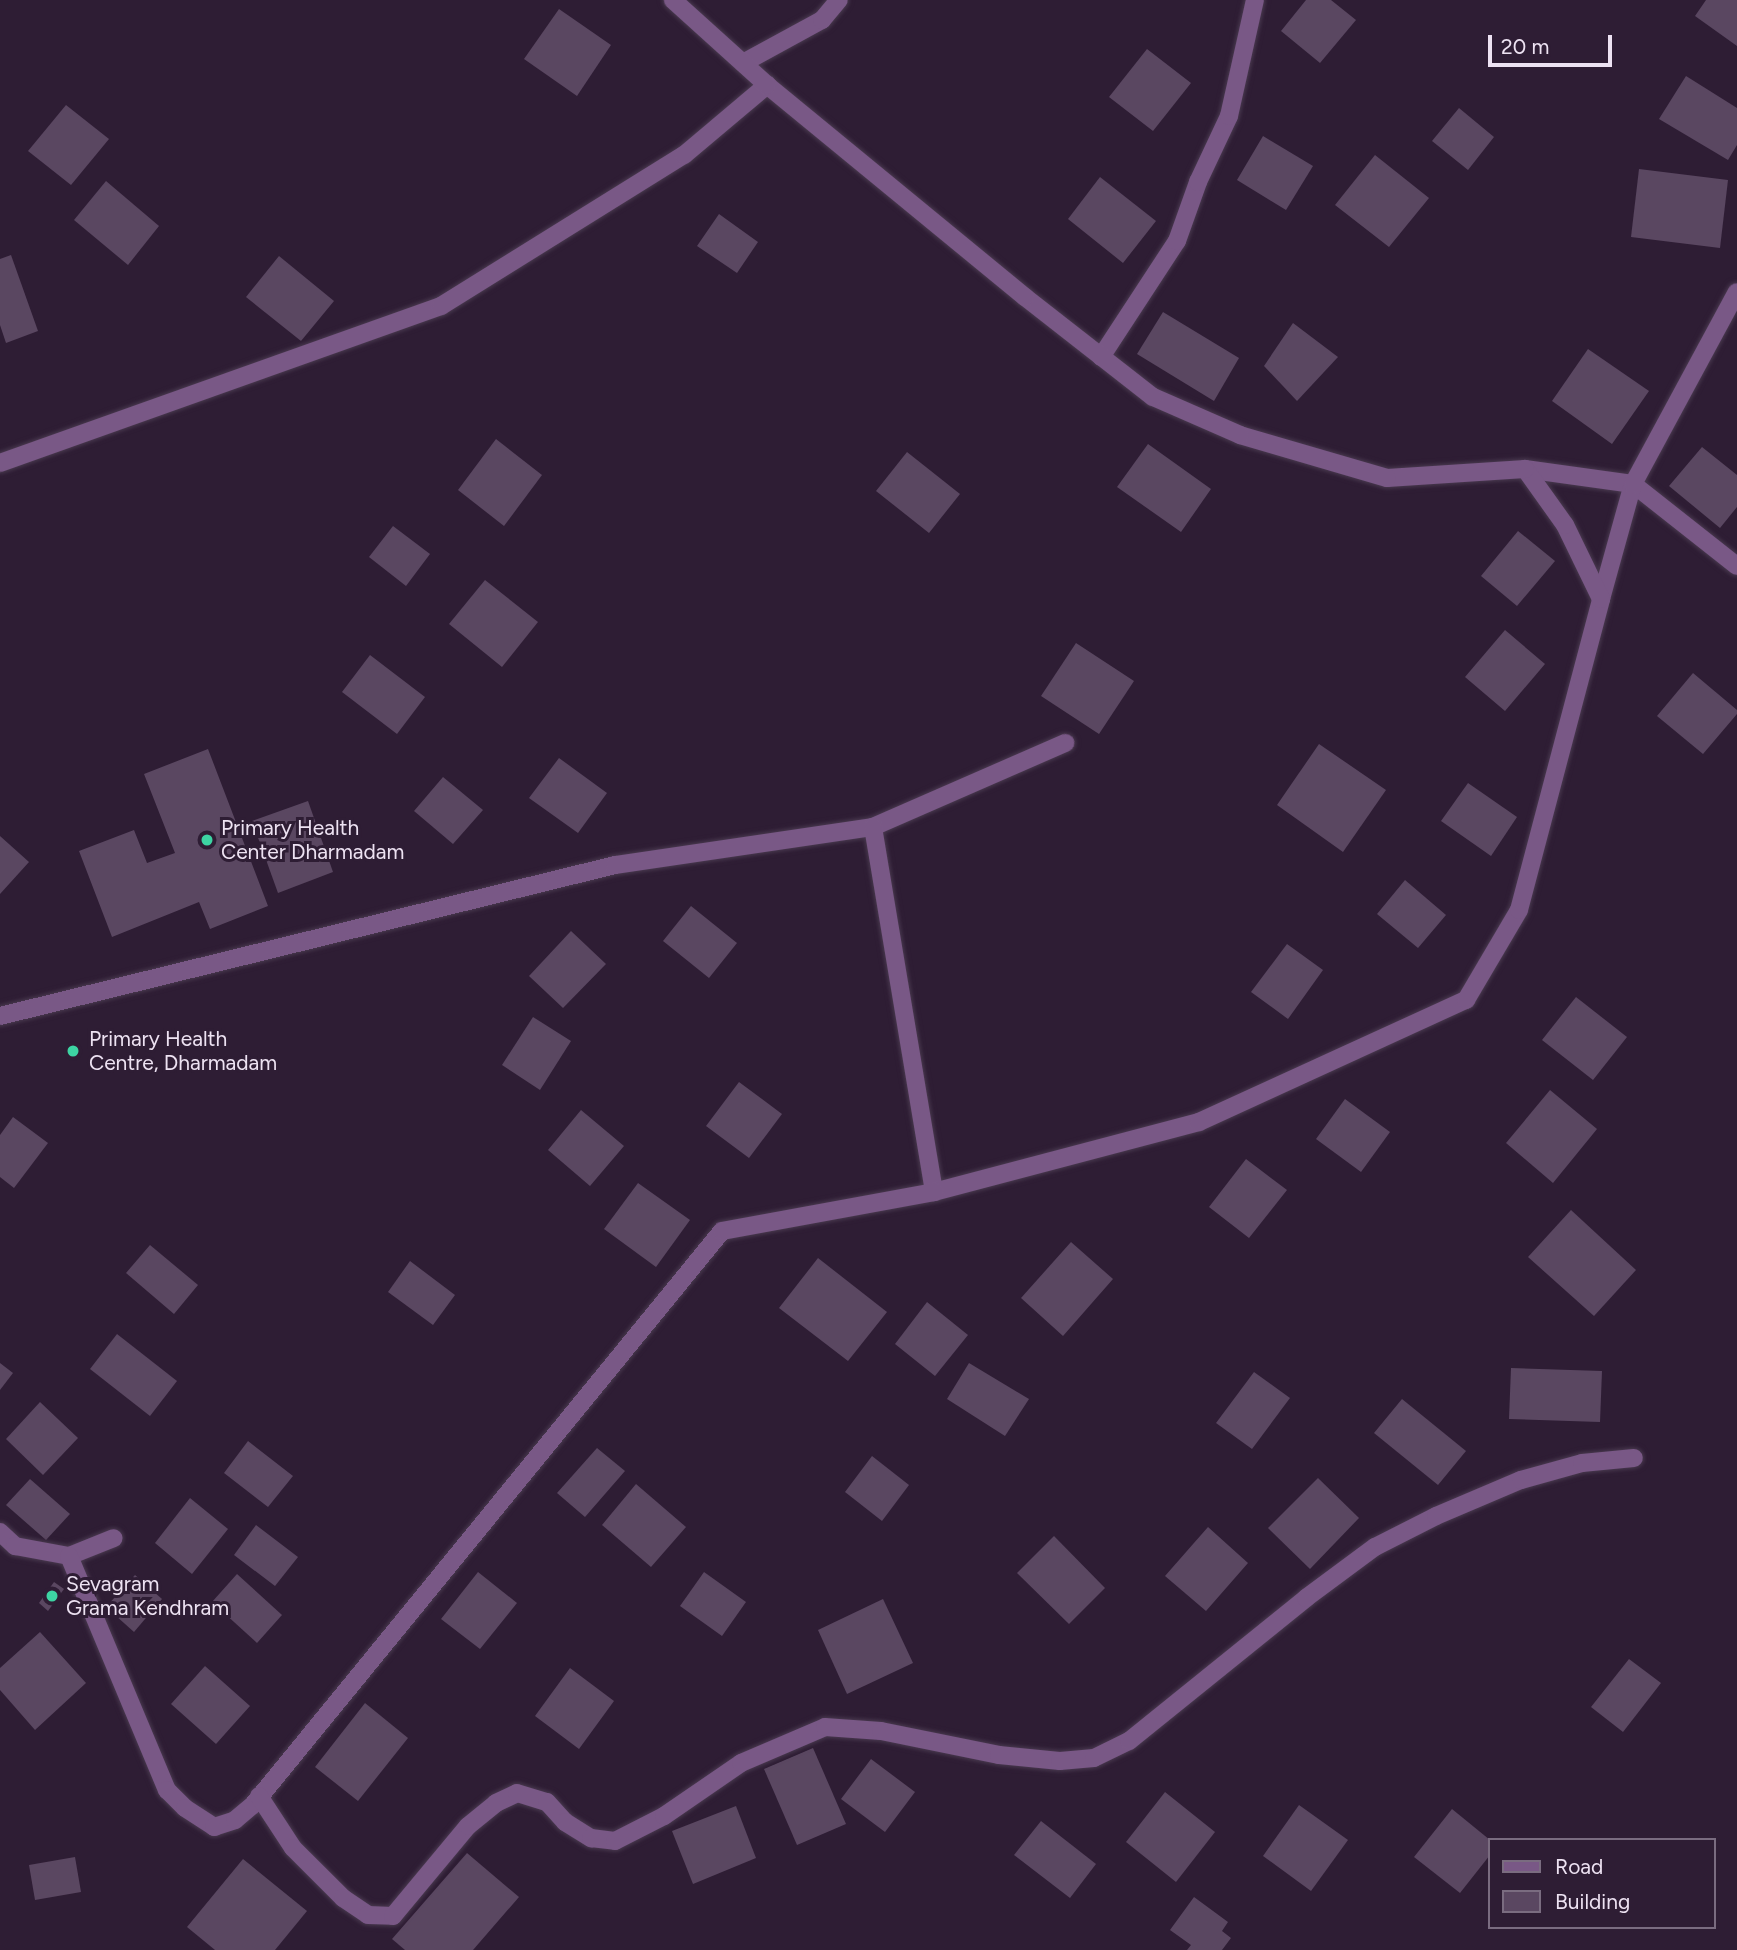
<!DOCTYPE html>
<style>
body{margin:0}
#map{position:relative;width:1737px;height:1950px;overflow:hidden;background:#2e1d34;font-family:Figtree,sans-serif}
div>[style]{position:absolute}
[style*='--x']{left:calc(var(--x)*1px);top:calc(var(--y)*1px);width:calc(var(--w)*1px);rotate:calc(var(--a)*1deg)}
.building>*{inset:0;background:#5a4761}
.roads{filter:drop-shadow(0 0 2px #49394f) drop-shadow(0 0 2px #49394f)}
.street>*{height:18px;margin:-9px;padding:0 9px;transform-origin:9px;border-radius:9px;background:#795886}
.dots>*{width:19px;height:19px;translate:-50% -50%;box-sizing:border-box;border:4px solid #2e1d34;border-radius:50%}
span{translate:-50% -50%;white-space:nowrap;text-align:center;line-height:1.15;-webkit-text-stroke:6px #2e1d34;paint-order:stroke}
.poi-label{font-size:21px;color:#ede2f2}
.left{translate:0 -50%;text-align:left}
.legend{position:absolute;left:1488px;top:1838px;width:228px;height:91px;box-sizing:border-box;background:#2e1d34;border:2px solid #7a6c80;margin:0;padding:9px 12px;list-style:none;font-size:21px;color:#ede2f2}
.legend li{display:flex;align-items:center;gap:14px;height:35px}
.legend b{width:35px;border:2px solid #7a6c80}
.scale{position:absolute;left:1488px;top:35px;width:124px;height:32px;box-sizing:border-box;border:4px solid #ede2f2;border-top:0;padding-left:9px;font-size:21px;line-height:24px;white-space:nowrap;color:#ede2f2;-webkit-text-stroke:5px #2e1d34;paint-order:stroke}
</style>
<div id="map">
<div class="building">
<i style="clip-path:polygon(1306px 0,1331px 0,1356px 20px,1320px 63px,1281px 31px)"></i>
<i style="clip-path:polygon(1706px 0,1737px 0,1737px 46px,1695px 16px)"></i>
<i style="clip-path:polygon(559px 9px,611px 45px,577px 96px,524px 59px)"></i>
<i style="clip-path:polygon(1147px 49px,1191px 83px,1153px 131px,1109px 97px)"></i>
<i style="clip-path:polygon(1686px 76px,1737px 108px,1737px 145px,1728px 160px,1659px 119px)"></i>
<i style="clip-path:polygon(66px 105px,109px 139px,71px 185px,28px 151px)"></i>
<i style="clip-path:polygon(1459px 108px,1494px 137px,1468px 170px,1432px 141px)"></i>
<i style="clip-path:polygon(1263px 136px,1313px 166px,1286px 210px,1237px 180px)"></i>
<i style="clip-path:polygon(1375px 155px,1429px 198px,1389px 247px,1335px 205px)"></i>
<i style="clip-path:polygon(1639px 169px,1728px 180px,1720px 248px,1631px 237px)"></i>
<i style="clip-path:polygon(1100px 177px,1156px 221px,1123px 263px,1068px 219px)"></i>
<i style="clip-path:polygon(106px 181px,159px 226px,128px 265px,74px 220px)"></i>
<i style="clip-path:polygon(719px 214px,758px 242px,737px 273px,697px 246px)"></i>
<i style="clip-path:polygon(11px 255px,38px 331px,6px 343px,0 325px,0 259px)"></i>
<i style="clip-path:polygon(279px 256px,334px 301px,301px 341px,246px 297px)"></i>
<i style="clip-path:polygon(1163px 312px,1239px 358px,1214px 401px,1137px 354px)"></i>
<i style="clip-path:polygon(1293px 323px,1338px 357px,1297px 401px,1264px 366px)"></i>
<i style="clip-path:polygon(1588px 349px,1649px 391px,1612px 444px,1552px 401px)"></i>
<i style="clip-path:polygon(496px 439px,542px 475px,504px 526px,458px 490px)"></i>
<i style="clip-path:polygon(1148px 444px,1211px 489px,1181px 532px,1117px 487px)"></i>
<i style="clip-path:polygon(1702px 447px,1737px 475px,1737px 507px,1720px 528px,1669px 486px)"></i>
<i style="clip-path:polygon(907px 452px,960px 494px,929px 533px,876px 491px)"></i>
<i style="clip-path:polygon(393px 526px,430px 554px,406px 586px,369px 557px)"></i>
<i style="clip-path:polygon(1518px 531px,1555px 561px,1517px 606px,1481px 576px)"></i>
<i style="clip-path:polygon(485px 580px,538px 622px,502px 667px,449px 624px)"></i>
<i style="clip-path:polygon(1505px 630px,1545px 664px,1505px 711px,1465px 677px)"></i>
<i style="clip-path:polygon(1076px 643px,1134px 681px,1099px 734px,1041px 696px)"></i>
<i style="clip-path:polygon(370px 655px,425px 697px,397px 734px,342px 692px)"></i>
<i style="clip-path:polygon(1693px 673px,1737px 710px,1737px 714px,1703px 754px,1657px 716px)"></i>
<i style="clip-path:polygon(1319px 744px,1386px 790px,1343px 852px,1277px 805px)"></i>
<i style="clip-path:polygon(208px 749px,268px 906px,210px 929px,199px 902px,112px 937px,79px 851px,134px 830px,147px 863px,175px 853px,144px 774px)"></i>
<i style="clip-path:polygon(559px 758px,607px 793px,578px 833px,529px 798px)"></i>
<i style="clip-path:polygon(443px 777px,483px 810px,453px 844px,414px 811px)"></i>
<i style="clip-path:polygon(1468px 783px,1517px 817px,1491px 856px,1441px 821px)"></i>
<i style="clip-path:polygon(308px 801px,333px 872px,278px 893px,252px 821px)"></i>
<i style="clip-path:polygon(0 836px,29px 862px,0 894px)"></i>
<i style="clip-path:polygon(1405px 880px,1446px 915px,1418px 948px,1377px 914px)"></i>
<i style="clip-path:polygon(691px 906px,737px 943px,709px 978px,663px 941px)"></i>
<i style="clip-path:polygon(571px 931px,606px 964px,563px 1008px,529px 976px)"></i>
<i style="clip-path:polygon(1287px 944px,1323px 970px,1288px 1019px,1251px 992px)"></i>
<i style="clip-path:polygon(1576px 997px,1627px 1037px,1593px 1080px,1542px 1040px)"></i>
<i style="clip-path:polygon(533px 1017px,571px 1041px,540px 1090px,502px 1065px)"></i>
<i style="clip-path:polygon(739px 1082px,782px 1114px,749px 1158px,706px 1126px)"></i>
<i style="clip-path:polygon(1550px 1090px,1597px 1129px,1553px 1183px,1506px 1143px)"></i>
<i style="clip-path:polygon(1345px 1099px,1390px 1132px,1361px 1172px,1316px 1139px)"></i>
<i style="clip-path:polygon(581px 1110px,624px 1146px,590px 1186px,548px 1150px)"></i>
<i style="clip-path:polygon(13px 1117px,48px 1143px,14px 1188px,0 1177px,0 1135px)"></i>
<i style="clip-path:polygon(1246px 1159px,1287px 1190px,1249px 1238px,1209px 1207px)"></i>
<i style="clip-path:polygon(638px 1183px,690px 1220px,656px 1267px,604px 1229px)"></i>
<i style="clip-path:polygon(1571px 1210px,1636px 1270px,1594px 1316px,1528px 1257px)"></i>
<i style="clip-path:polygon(1071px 1242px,1113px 1279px,1063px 1336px,1021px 1298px)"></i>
<i style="clip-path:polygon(150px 1245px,198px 1285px,174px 1314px,126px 1273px)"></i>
<i style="clip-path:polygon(818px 1258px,887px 1312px,848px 1361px,779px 1308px)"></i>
<i style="clip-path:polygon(410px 1261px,455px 1295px,433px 1325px,388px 1292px)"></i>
<i style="clip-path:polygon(927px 1302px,968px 1335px,935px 1376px,895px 1344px)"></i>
<i style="clip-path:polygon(117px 1334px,177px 1381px,150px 1416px,90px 1369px)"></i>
<i style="clip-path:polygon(0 1363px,13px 1373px,0 1390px)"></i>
<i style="clip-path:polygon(969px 1363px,1029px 1399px,1005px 1436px,947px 1399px)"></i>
<i style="clip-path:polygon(1511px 1368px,1602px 1371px,1600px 1422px,1509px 1419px)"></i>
<i style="clip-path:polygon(1254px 1372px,1290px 1398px,1252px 1449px,1216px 1423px)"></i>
<i style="clip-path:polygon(1402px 1399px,1466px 1451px,1438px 1485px,1374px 1433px)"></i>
<i style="clip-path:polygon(40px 1402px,78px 1438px,43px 1475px,6px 1439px)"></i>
<i style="clip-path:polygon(248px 1441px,293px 1476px,268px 1507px,224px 1473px)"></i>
<i style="clip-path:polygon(597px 1448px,625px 1471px,585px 1517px,557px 1493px)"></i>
<i style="clip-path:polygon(872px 1456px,909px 1485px,882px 1521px,845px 1492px)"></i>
<i style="clip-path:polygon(1318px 1478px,1359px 1518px,1310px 1569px,1268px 1528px)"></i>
<i style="clip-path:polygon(30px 1479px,70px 1514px,46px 1540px,6px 1505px)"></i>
<i style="clip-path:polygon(636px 1484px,686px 1527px,651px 1567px,602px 1525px)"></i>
<i style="clip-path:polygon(190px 1498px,228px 1529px,192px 1574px,155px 1543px)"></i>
<i style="clip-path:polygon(256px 1525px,298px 1557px,275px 1586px,234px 1555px)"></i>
<i style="clip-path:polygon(1208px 1527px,1248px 1563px,1206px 1611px,1165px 1576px)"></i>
<i style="clip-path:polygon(1054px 1536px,1105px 1588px,1069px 1624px,1017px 1573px)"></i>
<i style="clip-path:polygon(478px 1572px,517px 1603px,480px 1649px,441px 1619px)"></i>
<i style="clip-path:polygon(704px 1572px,746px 1602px,722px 1636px,680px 1606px)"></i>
<i style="clip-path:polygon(237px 1574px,282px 1615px,257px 1643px,212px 1602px)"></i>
<i style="clip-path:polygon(135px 1575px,162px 1599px,134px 1632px,106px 1607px)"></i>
<i style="clip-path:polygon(54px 1582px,64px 1589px,48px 1611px,39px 1603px)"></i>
<i style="clip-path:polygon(883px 1599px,913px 1663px,847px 1694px,818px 1630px)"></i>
<i style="clip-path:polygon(40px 1632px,86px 1683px,35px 1730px,0 1690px,0 1668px)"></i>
<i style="clip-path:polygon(1629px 1659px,1661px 1683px,1623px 1732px,1591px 1707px)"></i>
<i style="clip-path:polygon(205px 1666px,250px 1706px,216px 1744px,171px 1704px)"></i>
<i style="clip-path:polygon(570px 1668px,614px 1701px,579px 1749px,535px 1716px)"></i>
<i style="clip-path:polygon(365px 1703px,408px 1738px,358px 1801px,315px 1767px)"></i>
<i style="clip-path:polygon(813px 1748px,846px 1824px,797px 1845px,764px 1769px)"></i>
<i style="clip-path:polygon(871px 1759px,915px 1792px,885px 1832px,841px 1799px)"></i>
<i style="clip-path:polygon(1165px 1792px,1215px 1832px,1176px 1882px,1126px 1842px)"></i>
<i style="clip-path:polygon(1299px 1805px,1348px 1840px,1311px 1891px,1263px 1856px)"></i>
<i style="clip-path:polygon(736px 1806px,756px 1858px,693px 1884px,672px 1831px)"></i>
<i style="clip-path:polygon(1452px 1809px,1490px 1840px,1490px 1855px,1460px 1893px,1414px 1857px)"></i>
<i style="clip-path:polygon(1041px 1821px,1096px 1864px,1070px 1898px,1014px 1855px)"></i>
<i style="clip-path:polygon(467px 1853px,519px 1897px,473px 1950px,405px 1950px,392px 1939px)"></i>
<i style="clip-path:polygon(75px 1857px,81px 1892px,35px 1900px,29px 1865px)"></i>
<i style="clip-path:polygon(243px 1859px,307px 1911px,275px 1950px,215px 1950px,187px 1927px)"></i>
<i style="clip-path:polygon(1194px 1897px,1228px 1922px,1222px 1931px,1231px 1938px,1222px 1950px,1187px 1950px,1191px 1945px,1170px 1930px)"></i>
</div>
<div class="roads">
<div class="street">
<i style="--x:743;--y:63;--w:90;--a:-28.6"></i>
<i style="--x:822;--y:20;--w:26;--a:-50"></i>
<i style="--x:1101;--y:357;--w:139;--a:-56.8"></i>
<i style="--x:1177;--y:241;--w:63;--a:-70.4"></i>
<i style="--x:1198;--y:182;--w:73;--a:-64.8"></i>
<i style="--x:1229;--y:116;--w:119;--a:-77.4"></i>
<i style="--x:0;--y:463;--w:468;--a:-19.6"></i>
<i style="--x:441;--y:306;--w:286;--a:-31.9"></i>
<i style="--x:684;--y:155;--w:109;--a:-40.1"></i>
<i style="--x:1525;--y:469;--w:109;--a:7.9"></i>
<i style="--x:1633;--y:484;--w:132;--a:38.3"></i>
<i style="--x:1601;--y:599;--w:119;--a:-74.5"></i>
<i style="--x:1633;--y:484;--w:218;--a:-61.6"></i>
<i style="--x:873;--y:827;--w:210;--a:-23.6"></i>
<i style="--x:0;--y:1016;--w:633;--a:-13.79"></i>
<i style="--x:615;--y:865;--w:261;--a:-8.4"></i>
<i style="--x:873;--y:827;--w:370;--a:80.5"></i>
<i style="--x:934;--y:1192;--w:274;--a:-14.8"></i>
<i style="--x:1199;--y:1122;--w:294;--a:-24.6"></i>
<i style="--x:1466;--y:1000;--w:104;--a:-59.5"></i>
<i style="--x:1519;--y:910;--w:322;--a:-75.2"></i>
<i style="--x:1601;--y:599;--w:82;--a:-115.9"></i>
<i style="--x:1565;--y:525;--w:69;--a:-125.5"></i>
<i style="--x:1525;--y:469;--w:138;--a:176.3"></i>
<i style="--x:1387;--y:478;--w:153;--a:-163.7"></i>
<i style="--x:1240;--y:435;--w:95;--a:-156.4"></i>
<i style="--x:1153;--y:397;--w:162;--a:-142"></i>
<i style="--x:1025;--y:297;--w:334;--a:-140.6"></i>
<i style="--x:767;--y:85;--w:127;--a:-137.9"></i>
<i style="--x:0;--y:1532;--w:21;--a:43"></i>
<i style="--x:15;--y:1546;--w:55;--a:10.5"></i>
<i style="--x:69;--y:1556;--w:48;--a:-21.8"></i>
<i style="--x:69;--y:1556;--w:254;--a:67.3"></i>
<i style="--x:167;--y:1790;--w:25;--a:45"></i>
<i style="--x:185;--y:1808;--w:35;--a:33"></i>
<i style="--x:214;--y:1827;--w:22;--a:-18"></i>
<i style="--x:235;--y:1820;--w:23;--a:-40"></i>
<i style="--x:253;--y:1805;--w:741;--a:-50.75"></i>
<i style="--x:722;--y:1231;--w:216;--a:-10.4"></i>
<i style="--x:259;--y:1796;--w:62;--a:56.8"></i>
<i style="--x:293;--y:1848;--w:71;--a:45"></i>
<i style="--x:343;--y:1898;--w:30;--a:34"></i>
<i style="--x:368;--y:1915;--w:25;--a:2"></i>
<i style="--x:393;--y:1916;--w:117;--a:-50.2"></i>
<i style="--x:468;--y:1826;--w:36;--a:-39"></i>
<i style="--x:496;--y:1803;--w:23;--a:-25"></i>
<i style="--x:517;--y:1793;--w:31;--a:17"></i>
<i style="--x:547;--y:1802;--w:27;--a:48"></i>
<i style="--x:565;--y:1822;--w:31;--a:32"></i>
<i style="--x:591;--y:1838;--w:24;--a:7"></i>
<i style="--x:615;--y:1841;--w:55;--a:-27"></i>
<i style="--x:664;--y:1816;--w:93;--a:-34.5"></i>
<i style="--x:741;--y:1763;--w:91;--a:-23.2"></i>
<i style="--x:825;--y:1727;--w:56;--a:4.1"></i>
<i style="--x:881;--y:1731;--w:120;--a:11.5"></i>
<i style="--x:999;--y:1755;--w:61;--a:5.6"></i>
<i style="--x:1060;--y:1761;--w:34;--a:-5"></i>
<i style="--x:1094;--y:1758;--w:39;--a:-26"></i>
<i style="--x:1129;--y:1741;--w:228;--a:-38.9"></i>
<i style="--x:1306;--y:1598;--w:86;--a:-36.5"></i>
<i style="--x:1375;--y:1547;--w:68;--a:-26.9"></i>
<i style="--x:1436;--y:1516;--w:92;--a:-23"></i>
<i style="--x:1521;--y:1480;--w:63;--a:-15.6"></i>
<i style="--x:1582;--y:1463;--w:52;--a:-5.5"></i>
</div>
</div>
<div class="dots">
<i style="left:207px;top:840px;background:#3dd4a3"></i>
<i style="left:73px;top:1051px;background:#3dd4a3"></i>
<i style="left:52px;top:1596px;background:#3dd4a3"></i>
</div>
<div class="poi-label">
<span class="left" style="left:221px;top:840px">Primary Health<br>Center Dharmadam</span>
<span class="left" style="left:89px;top:1051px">Primary Health<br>Centre, Dharmadam</span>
<span class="left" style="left:66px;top:1596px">Sevagram<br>Grama Kendhram</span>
</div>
<ul class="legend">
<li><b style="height:9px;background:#795886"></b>Road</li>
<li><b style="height:19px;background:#5a4761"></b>Building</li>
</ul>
<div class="scale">20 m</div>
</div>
